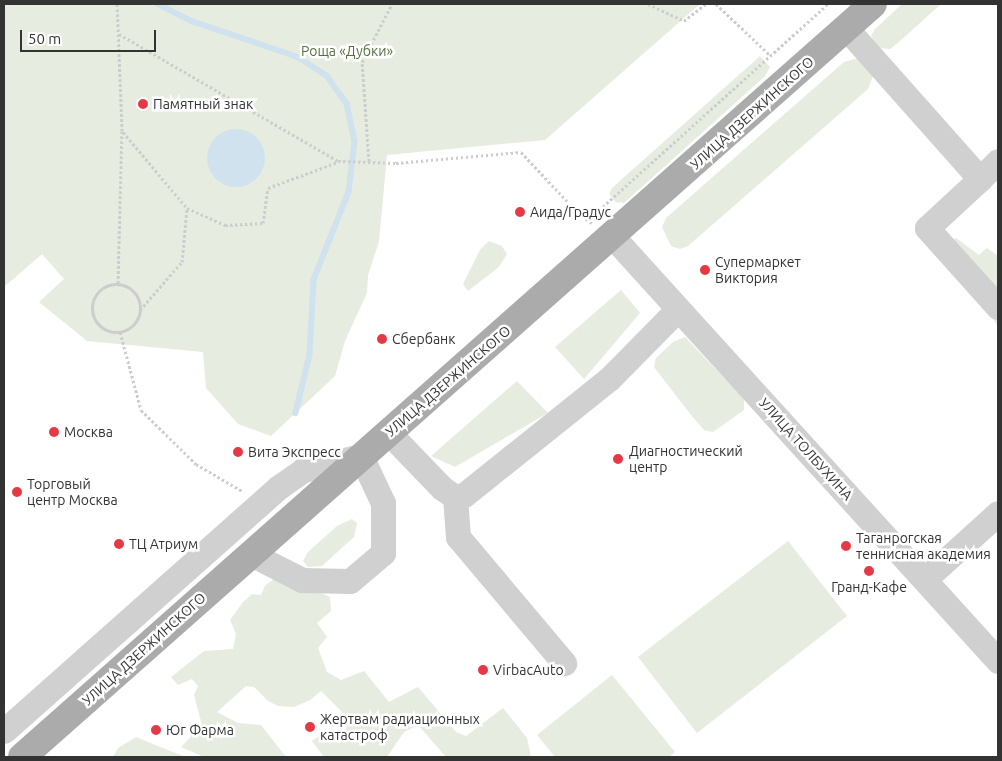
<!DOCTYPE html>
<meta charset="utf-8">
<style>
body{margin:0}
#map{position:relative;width:1002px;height:761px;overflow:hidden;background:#fff;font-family:Ubuntu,sans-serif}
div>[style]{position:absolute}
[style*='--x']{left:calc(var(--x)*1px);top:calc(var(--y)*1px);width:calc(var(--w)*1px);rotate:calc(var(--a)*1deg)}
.green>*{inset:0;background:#e6ecdf}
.water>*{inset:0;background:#cfe2ee}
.round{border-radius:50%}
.stream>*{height:5.5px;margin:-2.75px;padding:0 2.75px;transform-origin:2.75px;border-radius:2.75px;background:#cfe2ee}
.path>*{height:3px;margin-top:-1.5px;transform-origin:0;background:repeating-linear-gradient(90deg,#cdcdcd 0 2.5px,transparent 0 5px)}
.path>.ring{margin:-1.5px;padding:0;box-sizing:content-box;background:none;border:3px solid #cdcdcd;border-radius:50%}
.minor>*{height:25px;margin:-12.5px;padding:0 12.5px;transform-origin:12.5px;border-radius:12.5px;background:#d0d0d0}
.major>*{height:28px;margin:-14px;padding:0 14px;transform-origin:14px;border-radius:14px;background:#ababab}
.dots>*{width:14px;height:14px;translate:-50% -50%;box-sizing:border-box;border:2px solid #fff;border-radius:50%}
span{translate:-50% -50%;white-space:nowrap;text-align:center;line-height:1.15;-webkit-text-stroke:5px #fff;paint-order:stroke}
.park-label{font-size:14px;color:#56703f}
.poi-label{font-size:14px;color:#333}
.left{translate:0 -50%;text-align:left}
.street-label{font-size:14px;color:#333}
.frame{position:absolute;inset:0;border:5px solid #333;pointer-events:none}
.scale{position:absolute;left:20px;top:30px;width:136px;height:22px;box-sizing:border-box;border:2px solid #333;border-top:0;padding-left:6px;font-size:15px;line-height:18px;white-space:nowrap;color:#333;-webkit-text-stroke:4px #fff;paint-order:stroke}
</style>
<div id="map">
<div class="green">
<i style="clip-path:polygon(4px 4px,700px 4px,545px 140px,387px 155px,379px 242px,368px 275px,367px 293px,345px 341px,335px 376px,271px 436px,238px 424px,206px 388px,203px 352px,87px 341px,39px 302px,64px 279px,42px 254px,4px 287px)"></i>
<i style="clip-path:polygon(902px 4px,941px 4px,900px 41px,890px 49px,878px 48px,871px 36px,875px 29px)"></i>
<i style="clip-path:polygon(760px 56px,770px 67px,765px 76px,624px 203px,616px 202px,609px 194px,612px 188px)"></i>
<i style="clip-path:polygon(858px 58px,873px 76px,868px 89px,688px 246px,680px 249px,671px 246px,662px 227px,666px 218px,844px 62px)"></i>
<i style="clip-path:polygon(956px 238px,979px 255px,987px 248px,998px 256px,998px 326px,940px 251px)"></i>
<i style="clip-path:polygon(489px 241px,502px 246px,507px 254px,499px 267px,468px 291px,463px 284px,480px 250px)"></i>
<i style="clip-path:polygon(621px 290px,640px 313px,584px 379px,555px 347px)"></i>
<i style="clip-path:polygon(685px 337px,744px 399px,744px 410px,713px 432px,704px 430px,691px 415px,654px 367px,656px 358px,673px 342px)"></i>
<i style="clip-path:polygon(517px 381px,548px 413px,455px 467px,431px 456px)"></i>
<i style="clip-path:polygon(352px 519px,357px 523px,354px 537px,322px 566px,308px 567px,303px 561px,308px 552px,337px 526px)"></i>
<i style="clip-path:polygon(788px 541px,847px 616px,697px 733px,638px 657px)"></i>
<i style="clip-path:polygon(278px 575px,330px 597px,331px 611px,317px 623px,327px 637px,318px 648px,327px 672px,341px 680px,364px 671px,389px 702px,418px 687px,456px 732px,466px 736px,503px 708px,527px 738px,531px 757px,446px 757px,418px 725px,404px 732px,387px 757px,324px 757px,312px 741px,319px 736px,343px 735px,350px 720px,321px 691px,310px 700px,294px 707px,278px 706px,268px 701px,254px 687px,246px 686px,217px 712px,238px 723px,261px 725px,286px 757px,204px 757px,181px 747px,202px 725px,194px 695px,198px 686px,192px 679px,178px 685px,171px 677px,204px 651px,233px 649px,236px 634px,230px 620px,243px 602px,252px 594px,261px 595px,265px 586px)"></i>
<i style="clip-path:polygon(612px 675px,675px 752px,669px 757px,555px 757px,537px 735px)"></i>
<i style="clip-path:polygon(136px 737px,165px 749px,186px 757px,113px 757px,118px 748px)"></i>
</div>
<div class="water">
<i class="round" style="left:207px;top:129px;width:58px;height:58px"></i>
</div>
<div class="stream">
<i style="--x:158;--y:4;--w:38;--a:27"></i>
<i style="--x:192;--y:21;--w:112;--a:18.8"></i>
<i style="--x:298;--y:57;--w:35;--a:33"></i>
<i style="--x:327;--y:76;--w:34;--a:54"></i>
<i style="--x:347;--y:104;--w:38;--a:78"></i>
<i style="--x:355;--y:141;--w:51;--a:96.7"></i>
<i style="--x:349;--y:192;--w:95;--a:111.7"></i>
<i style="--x:314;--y:280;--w:75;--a:93.1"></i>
<i style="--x:310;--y:355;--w:60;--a:103.6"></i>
</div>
<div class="path">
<i style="--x:117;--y:4;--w:127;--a:87.7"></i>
<i style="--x:122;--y:131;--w:153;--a:91.5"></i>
<i style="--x:648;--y:4;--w:40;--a:25"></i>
<i style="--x:684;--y:21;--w:28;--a:-38"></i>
<i style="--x:716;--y:4;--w:74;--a:43.4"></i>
<i style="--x:119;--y:34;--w:253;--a:30.1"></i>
<i style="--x:338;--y:161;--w:58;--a:2"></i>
<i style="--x:396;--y:163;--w:125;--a:-5"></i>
<i style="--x:521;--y:152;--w:83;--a:46.9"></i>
<i style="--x:578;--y:213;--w:17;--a:36"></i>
<i style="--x:123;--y:132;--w:99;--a:49.9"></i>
<i style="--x:369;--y:161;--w:99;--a:-94"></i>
<i style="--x:362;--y:62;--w:65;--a:-62.7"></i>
<i style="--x:588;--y:220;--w:323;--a:-42"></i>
<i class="ring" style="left:92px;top:284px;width:45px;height:45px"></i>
<i style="--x:140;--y:310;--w:64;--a:-48.8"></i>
<i style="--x:182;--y:262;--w:54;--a:-84.7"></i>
<i style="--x:187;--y:208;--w:42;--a:24.1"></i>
<i style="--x:225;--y:225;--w:38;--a:-3"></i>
<i style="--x:263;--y:223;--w:35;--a:-82"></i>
<i style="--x:268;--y:188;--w:75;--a:-20.4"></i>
<i style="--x:120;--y:332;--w:81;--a:74.9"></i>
<i style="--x:141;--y:410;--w:77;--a:44.5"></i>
<i style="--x:196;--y:464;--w:53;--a:30.4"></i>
</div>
<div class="minor">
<i style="--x:846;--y:28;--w:202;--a:48.4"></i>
<i style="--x:980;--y:179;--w:25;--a:-45"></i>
<i style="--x:980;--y:179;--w:72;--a:137.2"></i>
<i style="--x:927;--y:228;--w:106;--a:48.1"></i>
<i style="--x:613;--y:237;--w:573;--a:47.76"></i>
<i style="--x:389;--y:433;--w:76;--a:46.1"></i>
<i style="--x:442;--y:488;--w:16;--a:35"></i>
<i style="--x:455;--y:497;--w:9;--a:-13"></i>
<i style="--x:464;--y:495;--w:186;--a:-38.7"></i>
<i style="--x:609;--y:379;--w:98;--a:-45.4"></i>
<i style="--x:455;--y:497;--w:40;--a:85.7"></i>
<i style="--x:458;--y:537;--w:165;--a:49.9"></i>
<i style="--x:925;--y:579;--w:98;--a:-42.1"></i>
<i style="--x:4;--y:731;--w:368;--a:-41.6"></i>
<i style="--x:279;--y:487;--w:29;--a:-35"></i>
<i style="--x:303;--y:470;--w:60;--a:-13.6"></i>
<i style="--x:361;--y:456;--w:52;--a:64.9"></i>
<i style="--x:383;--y:503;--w:50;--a:90"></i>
<i style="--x:383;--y:553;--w:43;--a:139.7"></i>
<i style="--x:350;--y:581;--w:48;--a:-178.8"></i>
<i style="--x:302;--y:580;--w:57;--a:-153"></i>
</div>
<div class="major">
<i style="--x:22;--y:757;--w:1136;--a:-41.5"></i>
</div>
<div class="dots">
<i style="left:143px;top:104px;background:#e63946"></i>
<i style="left:520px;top:212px;background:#e63946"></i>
<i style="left:705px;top:270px;background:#e63946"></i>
<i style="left:382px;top:339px;background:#e63946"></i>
<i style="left:54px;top:432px;background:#e63946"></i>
<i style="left:238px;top:452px;background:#e63946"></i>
<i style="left:618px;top:459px;background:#e63946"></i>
<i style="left:17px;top:492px;background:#e63946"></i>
<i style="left:119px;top:544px;background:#e63946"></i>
<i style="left:846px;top:546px;background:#e63946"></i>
<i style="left:869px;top:571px;background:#e63946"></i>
<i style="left:483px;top:670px;background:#e63946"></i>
<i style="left:310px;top:727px;background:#e63946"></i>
<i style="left:156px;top:730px;background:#e63946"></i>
</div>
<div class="park-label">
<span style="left:347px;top:51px">Роща «Дубки»</span>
</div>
<div class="poi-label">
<span class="left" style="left:153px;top:104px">Памятный знак</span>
<span class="left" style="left:530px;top:212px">Аида/Градус</span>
<span class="left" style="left:715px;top:270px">Супермаркет<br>Виктория</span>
<span class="left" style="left:392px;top:339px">Сбербанк</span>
<span class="left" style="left:64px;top:432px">Москва</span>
<span class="left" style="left:629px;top:459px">Диагностический<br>центр</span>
<span class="left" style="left:248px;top:452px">Вита Экспресс</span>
<span class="left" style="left:27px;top:492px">Торговый<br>центр Москва</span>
<span class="left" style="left:856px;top:546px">Таганрогская<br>теннисная академия</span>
<span class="left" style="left:129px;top:544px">ТЦ Атриум</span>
<span style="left:869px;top:587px">Гранд-Кафе</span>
<span class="left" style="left:493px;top:670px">VirbacAuto</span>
<span class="left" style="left:320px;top:727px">Жертвам радиационных<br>катастроф</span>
<span class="left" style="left:166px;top:730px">Юг Фарма</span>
</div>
<div class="street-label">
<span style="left:752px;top:113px;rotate:-42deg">УЛИЦА ДЗЕРЖИНСКОГО</span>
<span style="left:448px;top:381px;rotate:-41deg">УЛИЦА ДЗЕРЖИНСКОГО</span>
<span style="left:806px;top:449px;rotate:48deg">УЛИЦА ТОЛБУХИНА</span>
<span style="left:144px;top:649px;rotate:-42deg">УЛИЦА ДЗЕРЖИНСКОГО</span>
</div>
<div class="frame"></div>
<div class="scale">50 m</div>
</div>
